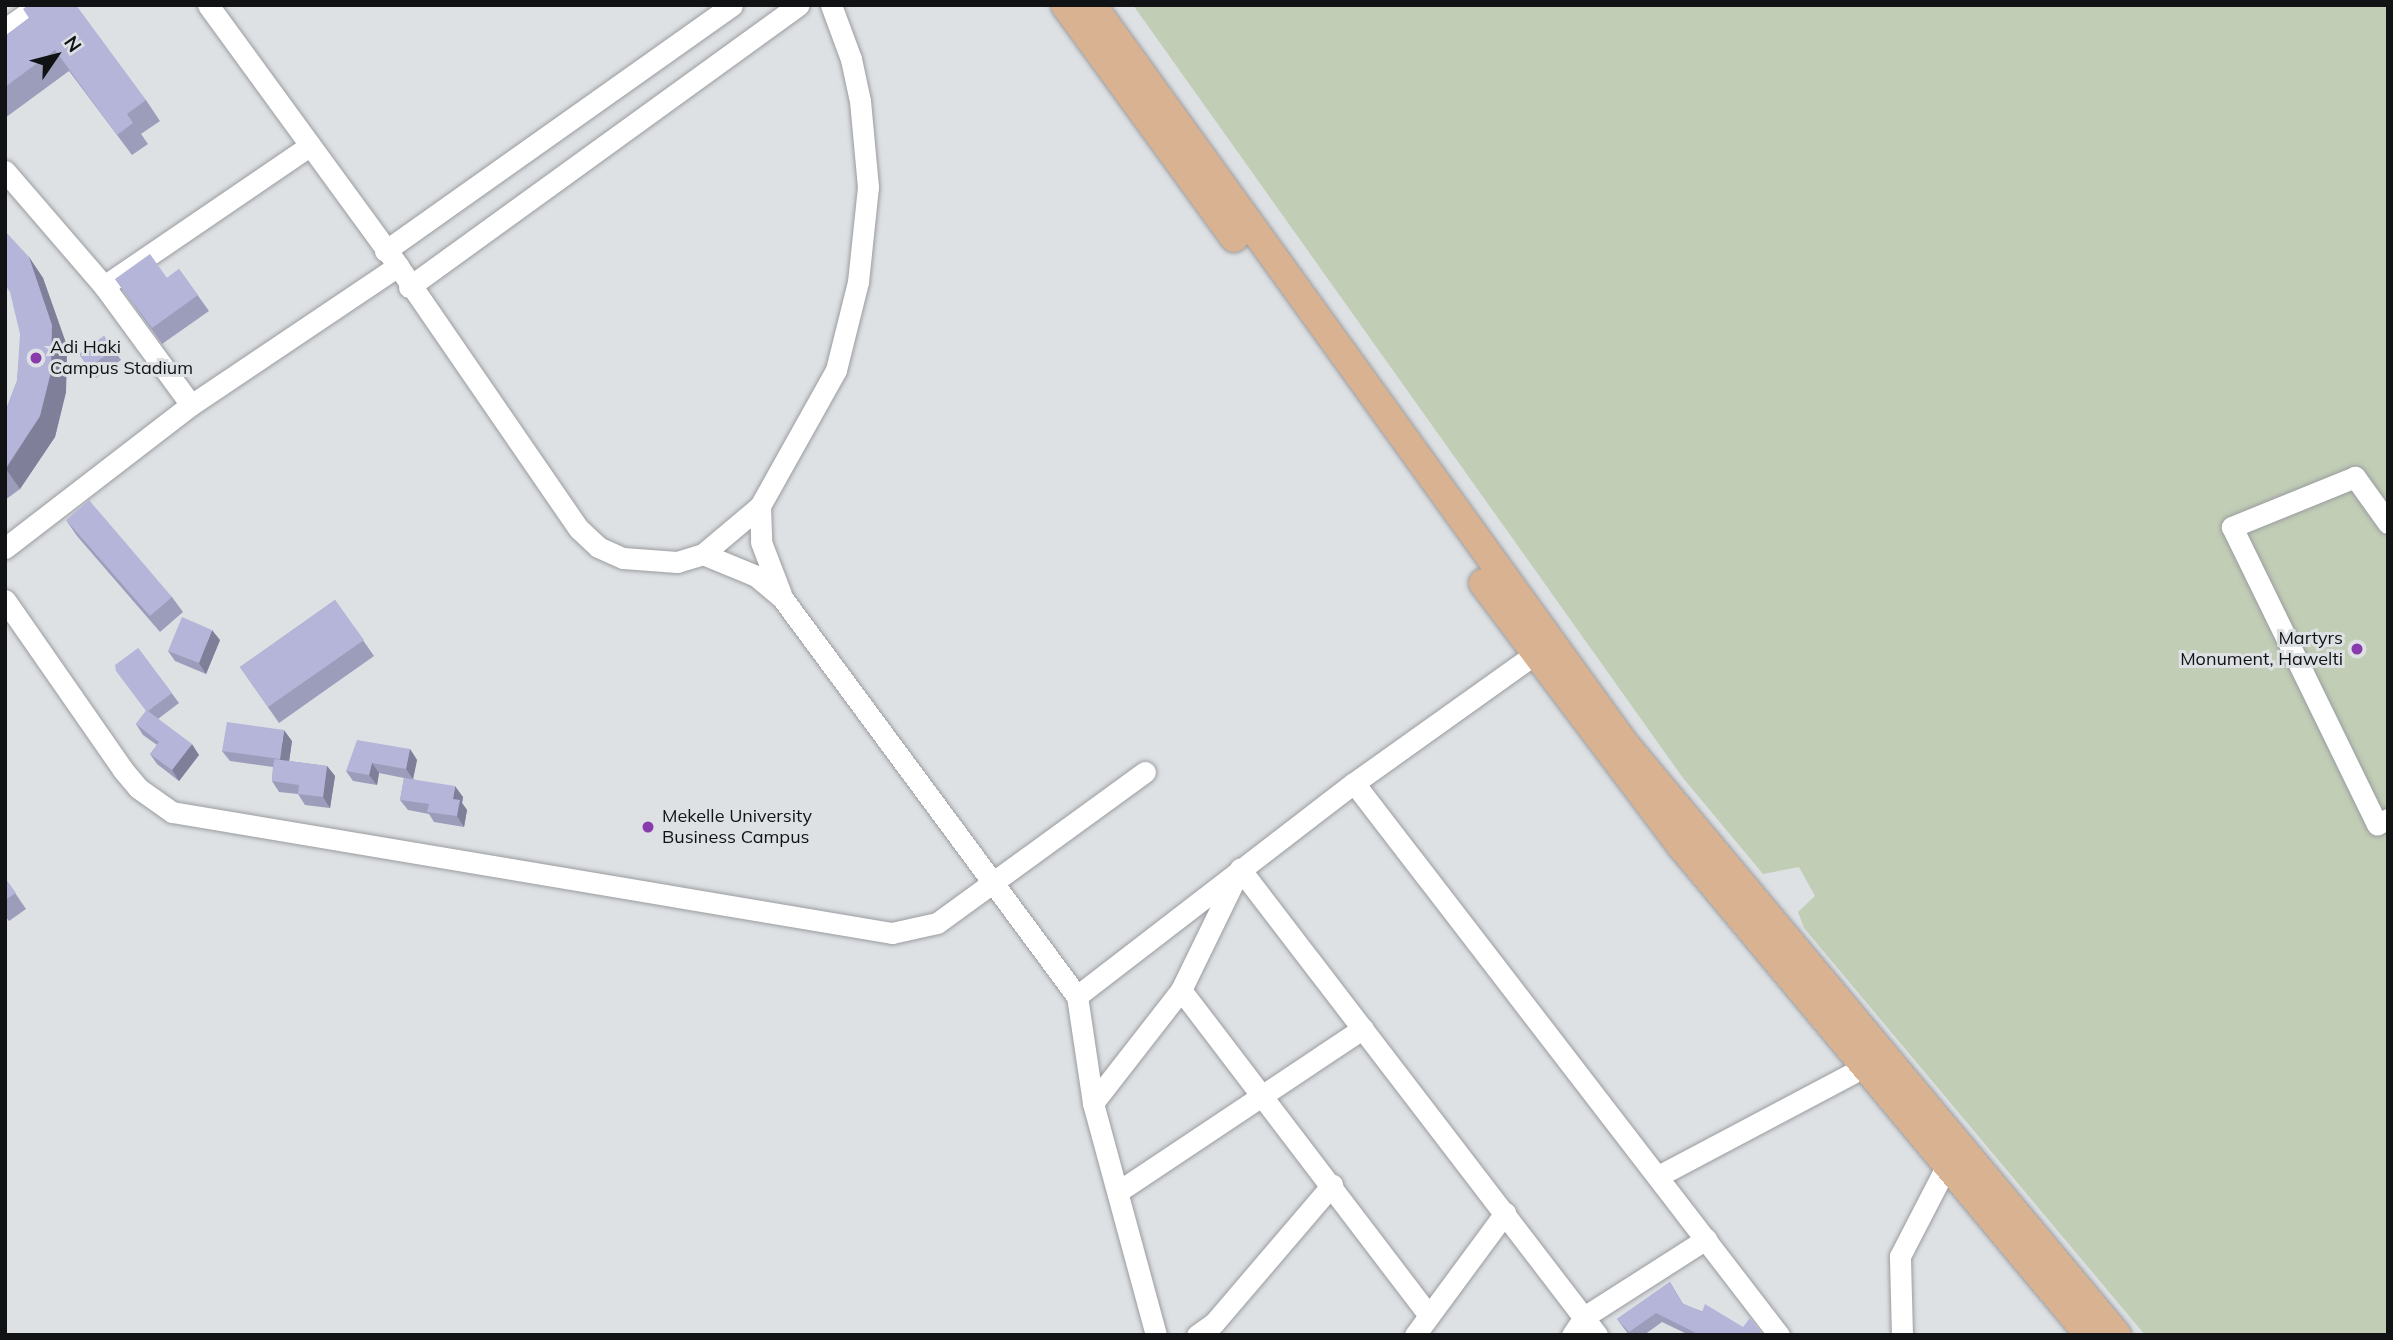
<!DOCTYPE html>
<style>
body{margin:0}
#map{position:relative;width:2393px;height:1340px;overflow:hidden;background:#dee1e4;font-family:Mulish,sans-serif}
div>[style]{position:absolute}
[style*='--x']{left:calc(var(--x)*1px);top:calc(var(--y)*1px);width:calc(var(--w)*1px);rotate:calc(var(--a)*1deg)}
.green>*{inset:0;background:#c1cdb5}
.roads{filter:drop-shadow(0 0 2px #9a9c9f) drop-shadow(0 0 2px #9a9c9f)}
.minor>*{height:21px;margin:-10.5px;padding:0 10.5px;transform-origin:10.5px;border-radius:10.5px;background:#fff}
.major>*{height:28px;margin:-14px;padding:0 14px;transform-origin:14px;border-radius:14px;background:#d9b292}
.wall>*{inset:0;background:#9c9cbb}
.shaded-wall>*{inset:0;background:#7f7f99}
.building>*{inset:0;background:#b5b5da}
.dots>*{width:19px;height:19px;translate:-50% -50%;box-sizing:border-box;border:4px solid #dee1e4;border-radius:50%}
span{translate:-50% -50%;white-space:nowrap;text-align:center;line-height:1.15;-webkit-text-stroke:6px #dee1e4;paint-order:stroke}
.poi-label{font-size:18px;color:#111213}
.left{translate:0 -50%;text-align:left}
.right{translate:-100% -50%;text-align:right}
.frame{position:absolute;inset:0;border:7px solid #111213;pointer-events:none}
.north{position:absolute;left:21px;top:21px;width:70px;height:70px;-webkit-text-stroke:5px #dee1e4;paint-order:stroke;rotate:55deg;font-size:19px;font-weight:700;line-height:28px;text-align:center;color:#111213}
.north::after{content:'';display:block;margin:auto;width:24px;height:32px;background:#111213;clip-path:polygon(50% 0,100% 100%,50% 72%,0 100%)}
</style>
<div id="map">
<div class="green">
<i style="clip-path:polygon(1133px 5px,2388px 5px,2388px 1335px,2145px 1335px,1804px 928px,1798px 912px,1815px 896px,1799px 867px,1763px 874px,1683px 778px)"></i>
</div>
<div class="roads">
<div class="minor">
<i style="--x:208;--y:5;--w:323;--a:53.9"></i>
<i style="--x:398;--y:266;--w:319;--a:55.5"></i>
<i style="--x:579;--y:529;--w:26;--a:43"></i>
<i style="--x:598;--y:547;--w:27;--a:24"></i>
<i style="--x:623;--y:558;--w:54;--a:4.2"></i>
<i style="--x:677;--y:562;--w:27;--a:-17"></i>
<i style="--x:703;--y:554;--w:75;--a:-40.1"></i>
<i style="--x:760;--y:506;--w:156;--a:-60.8"></i>
<i style="--x:836;--y:370;--w:91;--a:-76"></i>
<i style="--x:858;--y:282;--w:96;--a:-84"></i>
<i style="--x:868;--y:187;--w:86;--a:-95.3"></i>
<i style="--x:860;--y:101;--w:43;--a:-102.1"></i>
<i style="--x:851;--y:59;--w:58;--a:-110.3"></i>
<i style="--x:5;--y:29;--w:42;--a:-35.2"></i>
<i style="--x:5;--y:171;--w:152;--a:49.3"></i>
<i style="--x:104;--y:286;--w:147;--a:53.8"></i>
<i style="--x:385;--y:251;--w:425;--a:-35.3"></i>
<i style="--x:104;--y:286;--w:248;--a:-34.3"></i>
<i style="--x:409;--y:287;--w:481;--a:-35.9"></i>
<i style="--x:760;--y:506;--w:36;--a:88"></i>
<i style="--x:761;--y:542;--w:56;--a:69"></i>
<i style="--x:2388;--y:523;--w:57;--a:-125.7"></i>
<i style="--x:2355;--y:477;--w:133;--a:157.9"></i>
<i style="--x:2232;--y:527;--w:331;--a:64"></i>
<i style="--x:2377;--y:824;--w:12;--a:-24"></i>
<i style="--x:5;--y:548;--w:235;--a:-37.6"></i>
<i style="--x:191;--y:405;--w:249;--a:-33.9"></i>
<i style="--x:703;--y:554;--w:57;--a:22.5"></i>
<i style="--x:756;--y:576;--w:35;--a:40"></i>
<i style="--x:783;--y:599;--w:494;--a:53.5"></i>
<i style="--x:5;--y:600;--w:207;--a:55.2"></i>
<i style="--x:123;--y:770;--w:23;--a:50"></i>
<i style="--x:138;--y:788;--w:42;--a:35.2"></i>
<i style="--x:172;--y:812;--w:730;--a:9.54"></i>
<i style="--x:892;--y:933;--w:46;--a:-12.5"></i>
<i style="--x:937;--y:923;--w:257;--a:-36"></i>
<i style="--x:1354;--y:783;--w:697;--a:52.41"></i>
<i style="--x:1181;--y:990;--w:407;--a:52.7"></i>
<i style="--x:1093;--y:1103;--w:143;--a:-52.1"></i>
<i style="--x:1181;--y:990;--w:135;--a:-64"></i>
<i style="--x:1240;--y:869;--w:587;--a:52.54"></i>
<i style="--x:1660;--y:1175;--w:229;--a:-27.9"></i>
<i style="--x:1119;--y:1191;--w:293;--a:-33.7"></i>
<i style="--x:1156;--y:1335;--w:240;--a:-105.2"></i>
<i style="--x:1093;--y:1103;--w:108;--a:-98.5"></i>
<i style="--x:1077;--y:996;--w:349;--a:-37.6"></i>
<i style="--x:1354;--y:783;--w:222;--a:-35.5"></i>
<i style="--x:1197;--y:1335;--w:21;--a:-35"></i>
<i style="--x:1214;--y:1323;--w:182;--a:-49.5"></i>
<i style="--x:1415;--y:1335;--w:152;--a:-53.6"></i>
<i style="--x:1572;--y:1335;--w:22;--a:-56"></i>
<i style="--x:1584;--y:1317;--w:145;--a:-32.6"></i>
<i style="--x:1902;--y:1335;--w:79;--a:-91.5"></i>
<i style="--x:1900;--y:1256;--w:102;--a:-62.7"></i>
</div>
<div class="major">
<i style="--x:1065;--y:5;--w:288;--a:54"></i>
<i style="--x:1092;--y:5;--w:910;--a:54.21"></i>
<i style="--x:1624;--y:743;--w:770;--a:50.21"></i>
<i style="--x:1483;--y:583;--w:331;--a:53"></i>
<i style="--x:1682;--y:847;--w:635;--a:50.17"></i>
</div>
</div>
<div class="wall">
<i style="clip-path:polygon(29px 18px,146px 100px,160px 121px,141px 134px,148px 144px,132px 155px,69px 71px,5px 118px,5px 36px)"></i>
<i style="clip-path:polygon(29px 257px,43px 278px,67px 346px,66px 392px,55px 437px,20px 489px,5px 500px,5px 412px,17px 381px)"></i>
<i style="clip-path:polygon(179px 269px,209px 311px,162px 344px,115px 279px,167px 278px)"></i>
<i style="clip-path:polygon(104px 336px,121px 360px,96px 378px,79px 354px)"></i>
<i style="clip-path:polygon(66px 520px,172px 597px,183px 612px,160px 632px,77px 536px)"></i>
<i style="clip-path:polygon(335px 600px,374px 656px,279px 723px,240px 667px)"></i>
<i style="clip-path:polygon(220px 640px,206px 674px,175px 661px,168px 651px)"></i>
<i style="clip-path:polygon(138px 648px,179px 703px,158px 719px,199px 755px,179px 781px,157px 764px,150px 754px,157px 745px,143px 735px,136px 724px,146px 711px)"></i>
<i style="clip-path:polygon(292px 741px,289px 761px,327px 766px,335px 776px,330px 808px,305px 805px,298px 794px,279px 792px,272px 781px,273px 767px,230px 761px,222px 751px)"></i>
<i style="clip-path:polygon(410px 749px,417px 760px,413px 779px,463px 797px,462px 803px,467px 810px,464px 827px,434px 822px,429px 814px,408px 810px,400px 800px,404px 778px,379px 773px,377px 785px,353px 781px,346px 771px)"></i>
<i style="clip-path:polygon(5px 878px,26px 909px,9px 921px,5px 916px)"></i>
<i style="clip-path:polygon(1670px 1282px,1683px 1304px,1763px 1335px,1689px 1335px,1662px 1322px,1644px 1335px,1629px 1335px,1617px 1319px)"></i>
</div>
<div class="shaded-wall">
<i style="clip-path:polygon(29px 257px,43px 278px,67px 346px,66px 392px,55px 437px,20px 489px,6px 469px,40px 416px)"></i>
<i style="clip-path:polygon(212px 630px,220px 640px,206px 674px,199px 663px)"></i>
<i style="clip-path:polygon(284px 730px,292px 741px,288px 769px,280px 759px)"></i>
<i style="clip-path:polygon(192px 744px,199px 755px,179px 781px,172px 770px)"></i>
<i style="clip-path:polygon(410px 749px,417px 760px,413px 779px,406px 769px)"></i>
<i style="clip-path:polygon(372px 763px,379px 773px,377px 785px,369px 775px)"></i>
<i style="clip-path:polygon(327px 766px,335px 776px,330px 808px,323px 797px)"></i>
<i style="clip-path:polygon(455px 786px,463px 797px,462px 803px,467px 810px,464px 827px,457px 816px,453px 799px)"></i>
</div>
<div class="building">
<i style="clip-path:polygon(28px 5px,45px 5px,47px 7px,50px 5px,76px 5px,146px 100px,127px 114px,133px 123px,117px 135px,55px 50px,5px 87px,5px 36px,29px 18px,23px 9px)"></i>
<i style="clip-path:polygon(5px 231px,29px 257px,52px 325px,51px 372px,40px 416px,5px 469px,5px 412px,17px 381px,20px 334px,10px 292px,5px 285px)"></i>
<i style="clip-path:polygon(150px 254px,167px 278px,179px 269px,198px 295px,152px 328px,115px 279px)"></i>
<i style="clip-path:polygon(104px 336px,114px 349px,89px 368px,79px 354px)"></i>
<i style="clip-path:polygon(89px 500px,172px 597px,150px 616px,66px 520px)"></i>
<i style="clip-path:polygon(335px 600px,364px 640px,268px 707px,240px 667px)"></i>
<i style="clip-path:polygon(182px 617px,212px 630px,199px 663px,168px 651px)"></i>
<i style="clip-path:polygon(138px 648px,172px 693px,148px 711px,192px 744px,172px 770px,150px 754px,159px 742px,136px 724px,146px 711px,116px 671px,115px 665px)"></i>
<i style="clip-path:polygon(227px 722px,284px 730px,280px 759px,222px 751px)"></i>
<i style="clip-path:polygon(357px 740px,410px 749px,406px 769px,372px 763px,369px 775px,346px 771px)"></i>
<i style="clip-path:polygon(274px 759px,327px 766px,323px 797px,298px 794px,299px 785px,272px 781px)"></i>
<i style="clip-path:polygon(404px 778px,455px 786px,453px 799px,460px 800px,457px 816px,427px 812px,429px 804px,400px 800px)"></i>
<i style="clip-path:polygon(5px 878px,16px 893px,5px 900px)"></i>
<i style="clip-path:polygon(1670px 1282px,1682px 1303px,1702px 1312px,1705px 1304px,1743px 1327px,1750px 1318px,1761px 1332px,1759px 1335px,1700px 1335px,1656px 1313px,1629px 1332px,1617px 1319px)"></i>
</div>
<div class="dots">
<i style="left:36px;top:358px;background:#883bab"></i>
<i style="left:2357px;top:649px;background:#883bab"></i>
<i style="left:648px;top:827px;background:#883bab"></i>
</div>
<div class="poi-label">
<span class="left" style="left:50px;top:358px">Adi Haki<br>Campus Stadium</span>
<span class="right" style="left:2343px;top:649px">Martyrs<br>Monument, Hawelti</span>
<span class="left" style="left:662px;top:827px">Mekelle University<br>Business Campus</span>
</div>
<div class="frame"></div>
<div class="north">N</div>
</div>
